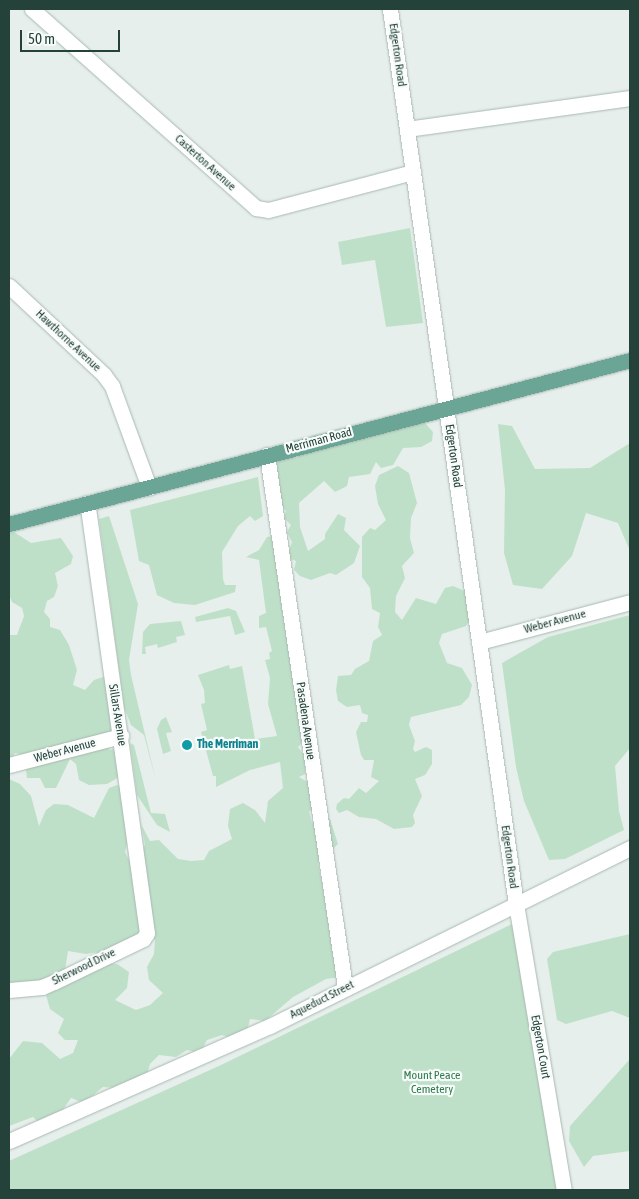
<!DOCTYPE html>
<style>
body{margin:0}
#map{position:relative;width:639px;height:1199px;overflow:hidden;background:#e6efeb;font-family:"Asap Condensed",sans-serif}
div>[style]{position:absolute}
[style*='--x']{left:calc(var(--x)*1px);top:calc(var(--y)*1px);width:calc(var(--w)*1px);rotate:calc(var(--a)*1deg)}
.green>*{inset:0;background:#bfe0c8}
.roads{filter:drop-shadow(0 0 1px #a8b8b2) drop-shadow(0 0 1px #a8b8b2)}
.minor>*{height:15px;margin:-7.5px;padding:0 7.5px;transform-origin:7.5px;border-radius:7.5px;background:#fff}
.major>*{height:15px;margin:-7.5px;padding:0 7.5px;transform-origin:7.5px;border-radius:7.5px;background:#6aa596}
.dots>*{width:14px;height:14px;translate:-50% -50%;box-sizing:border-box;border:2px solid #f7fbf9;border-radius:50%}
span{translate:-50% -50%;white-space:nowrap;text-align:center;line-height:1.15;-webkit-text-stroke:4.5px #f7fbf9;paint-order:stroke}
.street-label{font-size:12px;color:#24423a}
.culture-label{font-size:12px;color:#0d838f;font-weight:700}
.left{translate:0 -50%;text-align:left}
.park-label{font-size:12px;color:#2d7a4b}
.frame{position:absolute;inset:0;border:10px solid #24423a;pointer-events:none}
.scale{position:absolute;left:20px;top:30px;width:100px;height:22px;box-sizing:border-box;border:2px solid #24423a;border-top:0;padding-left:6px;font-size:15px;line-height:18px;white-space:nowrap;color:#24423a;-webkit-text-stroke:4px #f7fbf9;paint-order:stroke}
</style>
<div id="map">
<div class="green">
<i style="clip-path:polygon(410px 228px,423px 323px,386px 327px,375px 260px,342px 265px,338px 242px)"></i>
<i style="clip-path:polygon(415px 420px,425px 423px,433px 432px,432px 441px,421px 447px,403px 448px,393px 465px,381px 468px,376px 462px,370px 474px,349px 477px,347px 486px,335px 492px,324px 481px,299px 503px,300px 527px,308px 551px,325px 539px,325px 534px,338px 514px,346px 518px,344px 530px,360px 546px,354px 563px,336px 575px,330px 573px,311px 580px,300px 576px,294px 570px,296px 561px,290px 559px,289px 551px,292px 542px,287px 532px,291px 525px,284px 518px,286px 511px,277px 501px,274px 467px,278px 460px,289px 456px,297px 458px,301px 451px,310px 452px,314px 448px)"></i>
<i style="clip-path:polygon(498px 424px,512px 426px,535px 469px,590px 468px,630px 443px,630px 551px,618px 523px,586px 513px,572px 556px,542px 589px,513px 585px,504px 553px,505px 490px)"></i>
<i style="clip-path:polygon(398px 466px,409px 473px,417px 503px,411px 518px,410px 538px,414px 553px,402px 566px,405px 578px,396px 596px,395px 612px,402px 620px,416px 598px,436px 604px,445px 588px,453px 586px,467px 592px,472px 616px,466px 626px,442px 634px,439px 643px,447px 663px,462px 668px,472px 685px,469px 697px,461px 705px,411px 717px,409px 725px,415px 741px,413px 749px,415px 752px,426px 747px,432px 750px,432px 764px,425px 775px,415px 779px,422px 796px,413px 815px,415px 823px,412px 827px,394px 829px,376px 819px,359px 817px,347px 810px,339px 813px,336px 809px,337px 804px,344px 798px,349px 799px,359px 788px,366px 793px,379px 781px,371px 777px,374px 760px,364px 760px,361px 755px,356px 732px,361px 722px,367px 722px,368px 715px,362px 713px,360px 705px,347px 707px,338px 701px,336px 690px,338px 676px,351px 675px,355px 669px,369px 661px,373px 641px,382px 635px,378px 627px,380px 613px,372px 609px,370px 588px,362px 577px,362px 537px,370px 528px,375px 530px,386px 520px,378px 504px,375px 486px,379px 475px)"></i>
<i style="clip-path:polygon(258px 477px,263px 516px,255px 521px,250px 516px,238px 526px,222px 552px,223px 579px,225px 585px,236px 585px,235px 592px,195px 605px,174px 603px,157px 595px,149px 565px,139px 561px,130px 510px)"></i>
<i style="clip-path:polygon(109px 516px,138px 604px,129px 660px,131px 675px,156px 781px,144px 735px,131px 725px,124px 707px,99px 519px)"></i>
<i style="clip-path:polygon(14px 532px,31px 543px,61px 538px,73px 556px,71px 564px,55px 573px,58px 586px,54px 597px,47px 601px,44px 612px,50px 619px,50px 627px,60px 630px,69px 645px,77px 670px,73px 685px,85px 690px,94px 680px,106px 676px,117px 717px,109px 750px,114px 749px,121px 776px,107px 784px,89px 785px,79px 780px,76px 764px,70px 759px,56px 788px,45px 788px,40px 778px,27px 778px,24px 755px,15px 753px,9px 761px,9px 635px,17px 635px,24px 616px,22px 608px,12px 602px,9px 595px,9px 534px)"></i>
<i style="clip-path:polygon(273px 536px,304px 741px,298px 747px,305px 757px,305px 774px,299px 777px,316px 787px,314px 811px,309px 811px,312px 823px,325px 818px,330px 819px,338px 844px,318px 863px,341px 977px,326px 979px,293px 997px,265px 1021px,250px 1019px,247px 1032px,234px 1039px,222px 1035px,207px 1040px,200px 1053px,187px 1050px,176px 1057px,159px 1055px,150px 1064px,146px 1078px,118px 1088px,103px 1087px,84px 1103px,71px 1098px,62px 1111px,38px 1122px,33px 1117px,9px 1126px,9px 1059px,23px 1041px,42px 1043px,60px 1059px,73px 1053px,78px 1040px,65px 1040px,58px 1033px,64px 1019px,50px 1009px,46px 995px,104px 963px,117px 964px,129px 972px,127px 988px,115px 1000px,136px 1010px,150px 1005px,163px 993px,149px 980px,147px 967px,154px 954px,155px 940px,146px 930px,117px 949px,86px 954px,68px 951px,65px 970px,50px 988px,9px 990px,9px 779px,20px 784px,31px 796px,39px 826px,46px 810px,54px 804px,68px 805px,94px 818px,109px 788px,117px 785px,129px 792px,129px 836px,125px 852px,131px 864px,142px 853px,145px 844px,141px 824px,150px 841px,159px 840px,178px 859px,191px 861px,204px 860px,209px 851px,232px 839px,228px 826px,230px 809px,243px 803px,255px 810px,265px 823px,268px 801px,283px 788px,280px 762px,250px 770px,216px 787px,216px 776px,213px 776px,201px 732px,207px 730px,201px 704px,205px 703px,204px 690px,198px 675px,229px 665px,230px 669px,242px 666px,255px 739px,277px 736px,268px 704px,270px 678px,265px 660px,270px 659px,269px 653px,272px 651px,266px 627px,259px 628px,259px 616px,266px 613px,259px 560px,246px 557px,259px 550px,267px 537px)"></i>
<i style="clip-path:polygon(228px 608px,236px 611px,245px 632px,235px 635px,230px 616px,196px 622px,195px 617px)"></i>
<i style="clip-path:polygon(630px 615px,630px 748px,615px 766px,619px 811px,624px 830px,565px 859px,549px 860px,524px 801px,516px 767px,502px 663px,548px 637px)"></i>
<i style="clip-path:polygon(181px 621px,185px 635px,176px 637px,177px 642px,158px 648px,157px 644px,145px 647px,146px 654px,142px 654px,143px 632px,150px 624px)"></i>
<i style="clip-path:polygon(166px 717px,172px 732px,166px 733px,171px 751px,163px 754px,157px 729px,161px 720px)"></i>
<i style="clip-path:polygon(130px 743px,134px 745px,151px 813px,165px 814px,170px 832px,157px 825px,137px 795px)"></i>
<i style="clip-path:polygon(516px 922px,561px 1190px,9px 1190px,9px 1161px,221px 1065px)"></i>
<i style="clip-path:polygon(630px 934px,630px 1018px,612px 1011px,566px 1024px,557px 1020px,547px 959px,553px 952px)"></i>
<i style="clip-path:polygon(630px 1059px,630px 1151px,593px 1156px,584px 1167px,569px 1141px,570px 1126px)"></i>
</div>
<div class="roads">
<div class="minor">
<i style="--x:32;--y:9;--w:300;--a:41.6"></i>
<i style="--x:256;--y:208;--w:12;--a:9"></i>
<i style="--x:268;--y:210;--w:150;--a:-14.7"></i>
<i style="--x:390;--y:9;--w:904;--a:81.99"></i>
<i style="--x:516;--y:904;--w:290;--a:80.5"></i>
<i style="--x:407;--y:129;--w:225;--a:-7.9"></i>
<i style="--x:9;--y:286;--w:130;--a:43.1"></i>
<i style="--x:104;--y:375;--w:14;--a:54"></i>
<i style="--x:112;--y:386;--w:108;--a:69.9"></i>
<i style="--x:267;--y:455;--w:538;--a:81.66"></i>
<i style="--x:479;--y:642;--w:156;--a:-14.8"></i>
<i style="--x:9;--y:765;--w:116;--a:-14.5"></i>
<i style="--x:9;--y:990;--w:33;--a:-5"></i>
<i style="--x:42;--y:987;--w:13;--a:-23"></i>
<i style="--x:54;--y:982;--w:99;--a:-25.8"></i>
<i style="--x:143;--y:939;--w:7;--a:-56"></i>
<i style="--x:147;--y:933;--w:434;--a:-97.9"></i>
<i style="--x:9;--y:1141;--w:285;--a:-23.8"></i>
<i style="--x:270;--y:1026;--w:402;--a:-26.3"></i>
</div>
<div class="major">
<i style="--x:9;--y:524;--w:642;--a:-14.79"></i>
</div>
</div>
<div class="dots">
<i style="left:187px;top:745px;background:#0f9aa8"></i>
</div>
<div class="street-label">
<span style="left:397px;top:55px;rotate:82deg">Edgerton Road</span>
<span style="left:205px;top:163px;rotate:42deg">Casterton Avenue</span>
<span style="left:68px;top:341px;rotate:43deg">Hawthorne Avenue</span>
<span style="left:319px;top:441px;rotate:-15deg">Merriman Road</span>
<span style="left:453px;top:456px;rotate:82deg">Edgerton Road</span>
<span style="left:555px;top:622px;rotate:-15deg">Weber Avenue</span>
<span style="left:117px;top:715px;rotate:81deg">Sillars Avenue</span>
<span style="left:305px;top:721px;rotate:82deg">Pasadena Avenue</span>
<span style="left:65px;top:751px;rotate:-15deg">Weber Avenue</span>
<span style="left:509px;top:857px;rotate:82deg">Edgerton Road</span>
<span style="left:84px;top:967px;rotate:-26deg">Sherwood Drive</span>
<span style="left:322px;top:1000px;rotate:-27deg">Aqueduct Street</span>
<span style="left:540px;top:1047px;rotate:80deg">Edgerton Court</span>
</div>
<div class="culture-label">
<span class="left" style="left:197px;top:745px">The Merriman</span>
</div>
<div class="park-label">
<span style="left:432px;top:1083px">Mount Peace<br>Cemetery</span>
</div>
<div class="frame"></div>
<div class="scale">50 m</div>
</div>
